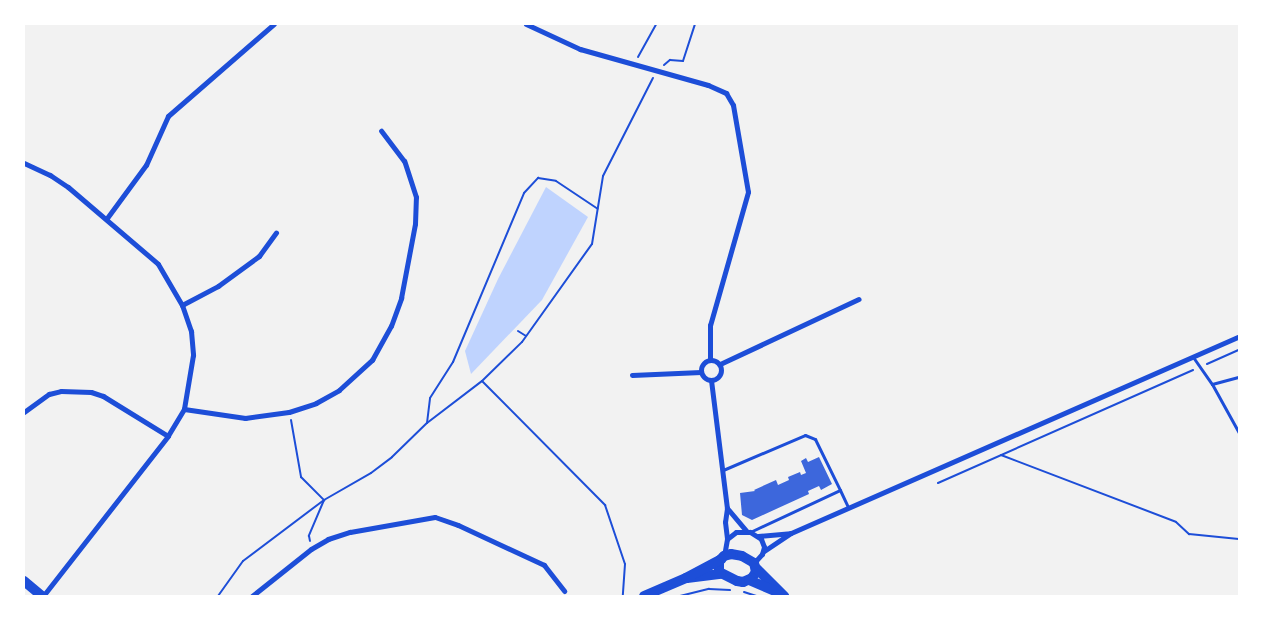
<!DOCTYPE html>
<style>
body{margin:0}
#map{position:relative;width:1263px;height:620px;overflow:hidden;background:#f2f2f2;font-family:Manrope,sans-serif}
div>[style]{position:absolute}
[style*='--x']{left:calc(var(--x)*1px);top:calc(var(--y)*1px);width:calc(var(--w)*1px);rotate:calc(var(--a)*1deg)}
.water>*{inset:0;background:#bfd3fe}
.building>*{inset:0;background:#3d67dc}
.path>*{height:2px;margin:-1px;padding:0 1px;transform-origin:1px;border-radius:1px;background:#1d4ed8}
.service>*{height:3px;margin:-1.5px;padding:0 1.5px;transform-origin:1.5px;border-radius:1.5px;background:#1d4ed8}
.minor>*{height:5px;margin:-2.5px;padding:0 2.5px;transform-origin:2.5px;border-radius:2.5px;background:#1d4ed8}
.minor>.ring{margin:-2.5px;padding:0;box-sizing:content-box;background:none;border:5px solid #1d4ed8;border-radius:50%}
.primary>*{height:10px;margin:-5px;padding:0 5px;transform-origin:5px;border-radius:5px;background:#1d4ed8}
span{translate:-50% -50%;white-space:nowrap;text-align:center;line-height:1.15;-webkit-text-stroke:4px #fff;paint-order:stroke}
.frame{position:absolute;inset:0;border:25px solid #fff;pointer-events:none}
</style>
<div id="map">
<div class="water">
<i style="clip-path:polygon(546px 187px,588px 217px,542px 300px,471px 374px,465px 351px,498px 279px)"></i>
</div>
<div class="building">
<i style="clip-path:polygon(819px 457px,832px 484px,821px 490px,819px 486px,808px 491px,809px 494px,752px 520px,742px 515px,740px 493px,755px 491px,754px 490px,776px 480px,778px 485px,789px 480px,788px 477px,800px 472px,801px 475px,806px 473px,801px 461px,806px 458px,808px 462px)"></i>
</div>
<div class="path">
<i style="--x:638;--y:57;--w:38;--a:-61"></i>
<i style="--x:664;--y:65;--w:8;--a:-40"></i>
<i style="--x:670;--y:60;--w:13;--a:4"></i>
<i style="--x:683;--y:61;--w:39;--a:-72"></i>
<i style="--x:518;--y:331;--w:9;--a:32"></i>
<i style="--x:1207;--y:364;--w:35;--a:-24"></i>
<i style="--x:482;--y:381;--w:175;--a:45.2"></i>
<i style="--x:605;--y:505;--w:62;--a:71.3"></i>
<i style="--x:625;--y:564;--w:32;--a:94"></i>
<i style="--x:291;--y:420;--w:58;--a:80"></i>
<i style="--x:301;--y:477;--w:33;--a:45"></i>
<i style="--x:324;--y:500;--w:39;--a:113"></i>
<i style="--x:309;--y:536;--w:5;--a:79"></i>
<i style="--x:427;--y:423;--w:25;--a:-83"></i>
<i style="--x:430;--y:398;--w:43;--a:-57.4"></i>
<i style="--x:453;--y:362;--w:183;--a:-67.2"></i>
<i style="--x:524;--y:193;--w:21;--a:-47"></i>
<i style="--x:538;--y:178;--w:18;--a:9"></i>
<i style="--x:556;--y:181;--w:50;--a:33.7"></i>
<i style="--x:1001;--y:455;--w:187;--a:20.9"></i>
<i style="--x:1176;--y:522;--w:18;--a:43"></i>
<i style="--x:1189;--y:534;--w:50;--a:5.7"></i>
<i style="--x:938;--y:483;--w:279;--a:-23.9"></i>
<i style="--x:744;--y:592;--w:13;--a:18"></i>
<i style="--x:218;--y:596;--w:43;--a:-54.5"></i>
<i style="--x:243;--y:561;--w:101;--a:-37"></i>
<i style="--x:324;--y:500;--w:54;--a:-29.9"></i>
<i style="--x:371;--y:473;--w:26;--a:-37"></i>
<i style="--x:392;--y:457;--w:49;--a:-44.2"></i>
<i style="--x:427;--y:423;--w:69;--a:-37.4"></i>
<i style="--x:482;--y:381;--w:56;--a:-44.3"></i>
<i style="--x:522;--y:342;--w:120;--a:-54.5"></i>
<i style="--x:592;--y:244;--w:69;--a:-80.8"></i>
<i style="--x:603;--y:176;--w:110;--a:-63"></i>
<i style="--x:680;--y:596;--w:30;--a:-14"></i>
<i style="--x:709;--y:589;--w:21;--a:3"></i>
</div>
<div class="service">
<i style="--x:1193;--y:357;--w:33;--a:55"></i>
<i style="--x:1212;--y:384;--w:28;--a:-15"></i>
<i style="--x:1212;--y:384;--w:56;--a:61.1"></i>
<i style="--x:723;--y:470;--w:89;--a:-23.1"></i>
<i style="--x:805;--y:435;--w:11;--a:22"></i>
<i style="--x:815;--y:439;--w:57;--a:63.9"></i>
<i style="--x:750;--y:532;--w:99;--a:-25"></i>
<i style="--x:840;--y:490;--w:19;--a:65"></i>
</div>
<div class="minor">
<i style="--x:526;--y:24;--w:60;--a:24.8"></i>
<i style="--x:580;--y:49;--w:133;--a:15.7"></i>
<i style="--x:708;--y:85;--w:20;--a:24"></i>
<i style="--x:726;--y:93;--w:14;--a:60"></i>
<i style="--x:733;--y:105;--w:88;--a:80.2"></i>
<i style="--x:748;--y:192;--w:138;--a:105.9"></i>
<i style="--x:710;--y:325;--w:34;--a:90"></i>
<i style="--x:24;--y:163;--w:29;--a:25"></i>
<i style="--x:50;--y:175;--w:22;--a:34"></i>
<i style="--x:68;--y:187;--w:118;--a:40.5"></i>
<i style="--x:158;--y:264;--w:48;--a:59.7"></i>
<i style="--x:182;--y:305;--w:28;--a:71"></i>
<i style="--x:191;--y:331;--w:24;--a:85"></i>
<i style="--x:193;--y:355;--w:55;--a:99.5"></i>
<i style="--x:184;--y:409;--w:31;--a:121"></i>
<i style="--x:168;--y:436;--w:203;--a:128"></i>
<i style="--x:107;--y:218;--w:66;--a:-53.7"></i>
<i style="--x:146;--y:165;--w:54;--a:-65.8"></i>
<i style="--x:168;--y:116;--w:140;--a:-41"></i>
<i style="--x:182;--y:305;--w:41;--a:-27.8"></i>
<i style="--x:218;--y:286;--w:51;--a:-36.2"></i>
<i style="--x:259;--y:256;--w:29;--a:-54"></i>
<i class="ring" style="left:701px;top:360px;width:15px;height:15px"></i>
<i style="--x:720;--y:364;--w:153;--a:-25.1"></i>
<i style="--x:632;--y:375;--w:69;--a:-2.5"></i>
<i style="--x:711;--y:380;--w:129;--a:82.9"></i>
<i style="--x:727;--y:508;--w:14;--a:98"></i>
<i style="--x:725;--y:522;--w:17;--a:83"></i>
<i style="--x:184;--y:409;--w:62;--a:8.4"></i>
<i style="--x:245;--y:418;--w:44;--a:-7.8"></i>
<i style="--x:289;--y:412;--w:28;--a:-18"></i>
<i style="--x:316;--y:403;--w:26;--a:-29"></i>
<i style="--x:339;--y:390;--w:45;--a:-42.3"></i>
<i style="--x:372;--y:360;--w:39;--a:-61"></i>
<i style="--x:391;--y:326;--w:30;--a:-70"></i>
<i style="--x:401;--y:298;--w:75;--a:-79.3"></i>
<i style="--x:415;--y:224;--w:27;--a:-88"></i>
<i style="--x:416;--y:197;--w:38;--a:-108"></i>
<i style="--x:404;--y:161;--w:38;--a:-127"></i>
<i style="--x:24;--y:412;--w:31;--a:-36"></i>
<i style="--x:49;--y:394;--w:12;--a:-14"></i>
<i style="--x:61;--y:391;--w:30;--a:2"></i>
<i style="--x:91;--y:392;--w:13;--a:18"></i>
<i style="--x:103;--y:396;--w:76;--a:31.6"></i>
<i style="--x:727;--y:508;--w:30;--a:50"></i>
<i style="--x:758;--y:536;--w:32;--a:-5"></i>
<i style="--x:764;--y:551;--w:32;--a:-34"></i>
<i style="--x:791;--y:533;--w:489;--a:-23.7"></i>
<i style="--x:724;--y:556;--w:17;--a:-80"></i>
<i style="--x:727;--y:539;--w:11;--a:-38"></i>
<i style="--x:736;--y:532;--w:14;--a:0"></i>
<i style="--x:750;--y:532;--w:13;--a:32"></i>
<i style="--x:761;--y:539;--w:9;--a:69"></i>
<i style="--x:764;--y:547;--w:7;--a:106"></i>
<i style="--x:762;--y:554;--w:12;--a:132"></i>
<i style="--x:252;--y:596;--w:75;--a:-38.5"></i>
<i style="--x:311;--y:549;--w:20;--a:-30"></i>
<i style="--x:328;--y:539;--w:23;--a:-18"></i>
<i style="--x:350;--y:532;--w:86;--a:-10"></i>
<i style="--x:435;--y:517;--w:24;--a:19"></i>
<i style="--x:458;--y:525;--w:95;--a:24.9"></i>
<i style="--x:544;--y:565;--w:33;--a:52"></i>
</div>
<div class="primary">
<i style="--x:731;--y:554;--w:11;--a:10"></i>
<i style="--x:742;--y:556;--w:14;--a:30"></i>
<i style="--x:754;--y:563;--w:9;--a:77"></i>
<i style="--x:756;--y:572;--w:7;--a:124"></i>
<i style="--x:752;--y:578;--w:10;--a:156"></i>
<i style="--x:743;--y:582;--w:6;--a:-171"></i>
<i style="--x:737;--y:581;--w:20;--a:-153"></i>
<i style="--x:719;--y:572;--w:11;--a:-90"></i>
<i style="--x:719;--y:561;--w:7;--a:-45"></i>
<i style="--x:724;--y:556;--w:7;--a:-16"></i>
<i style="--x:756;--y:568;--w:40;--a:45"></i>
<i style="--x:687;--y:578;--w:34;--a:-7"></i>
<i style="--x:749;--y:580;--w:33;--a:23"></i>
<i style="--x:24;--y:581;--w:23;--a:40"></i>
<i style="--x:644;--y:596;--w:46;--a:-23.2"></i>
<i style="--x:686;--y:578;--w:40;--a:-28"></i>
</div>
<div class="frame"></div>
</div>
